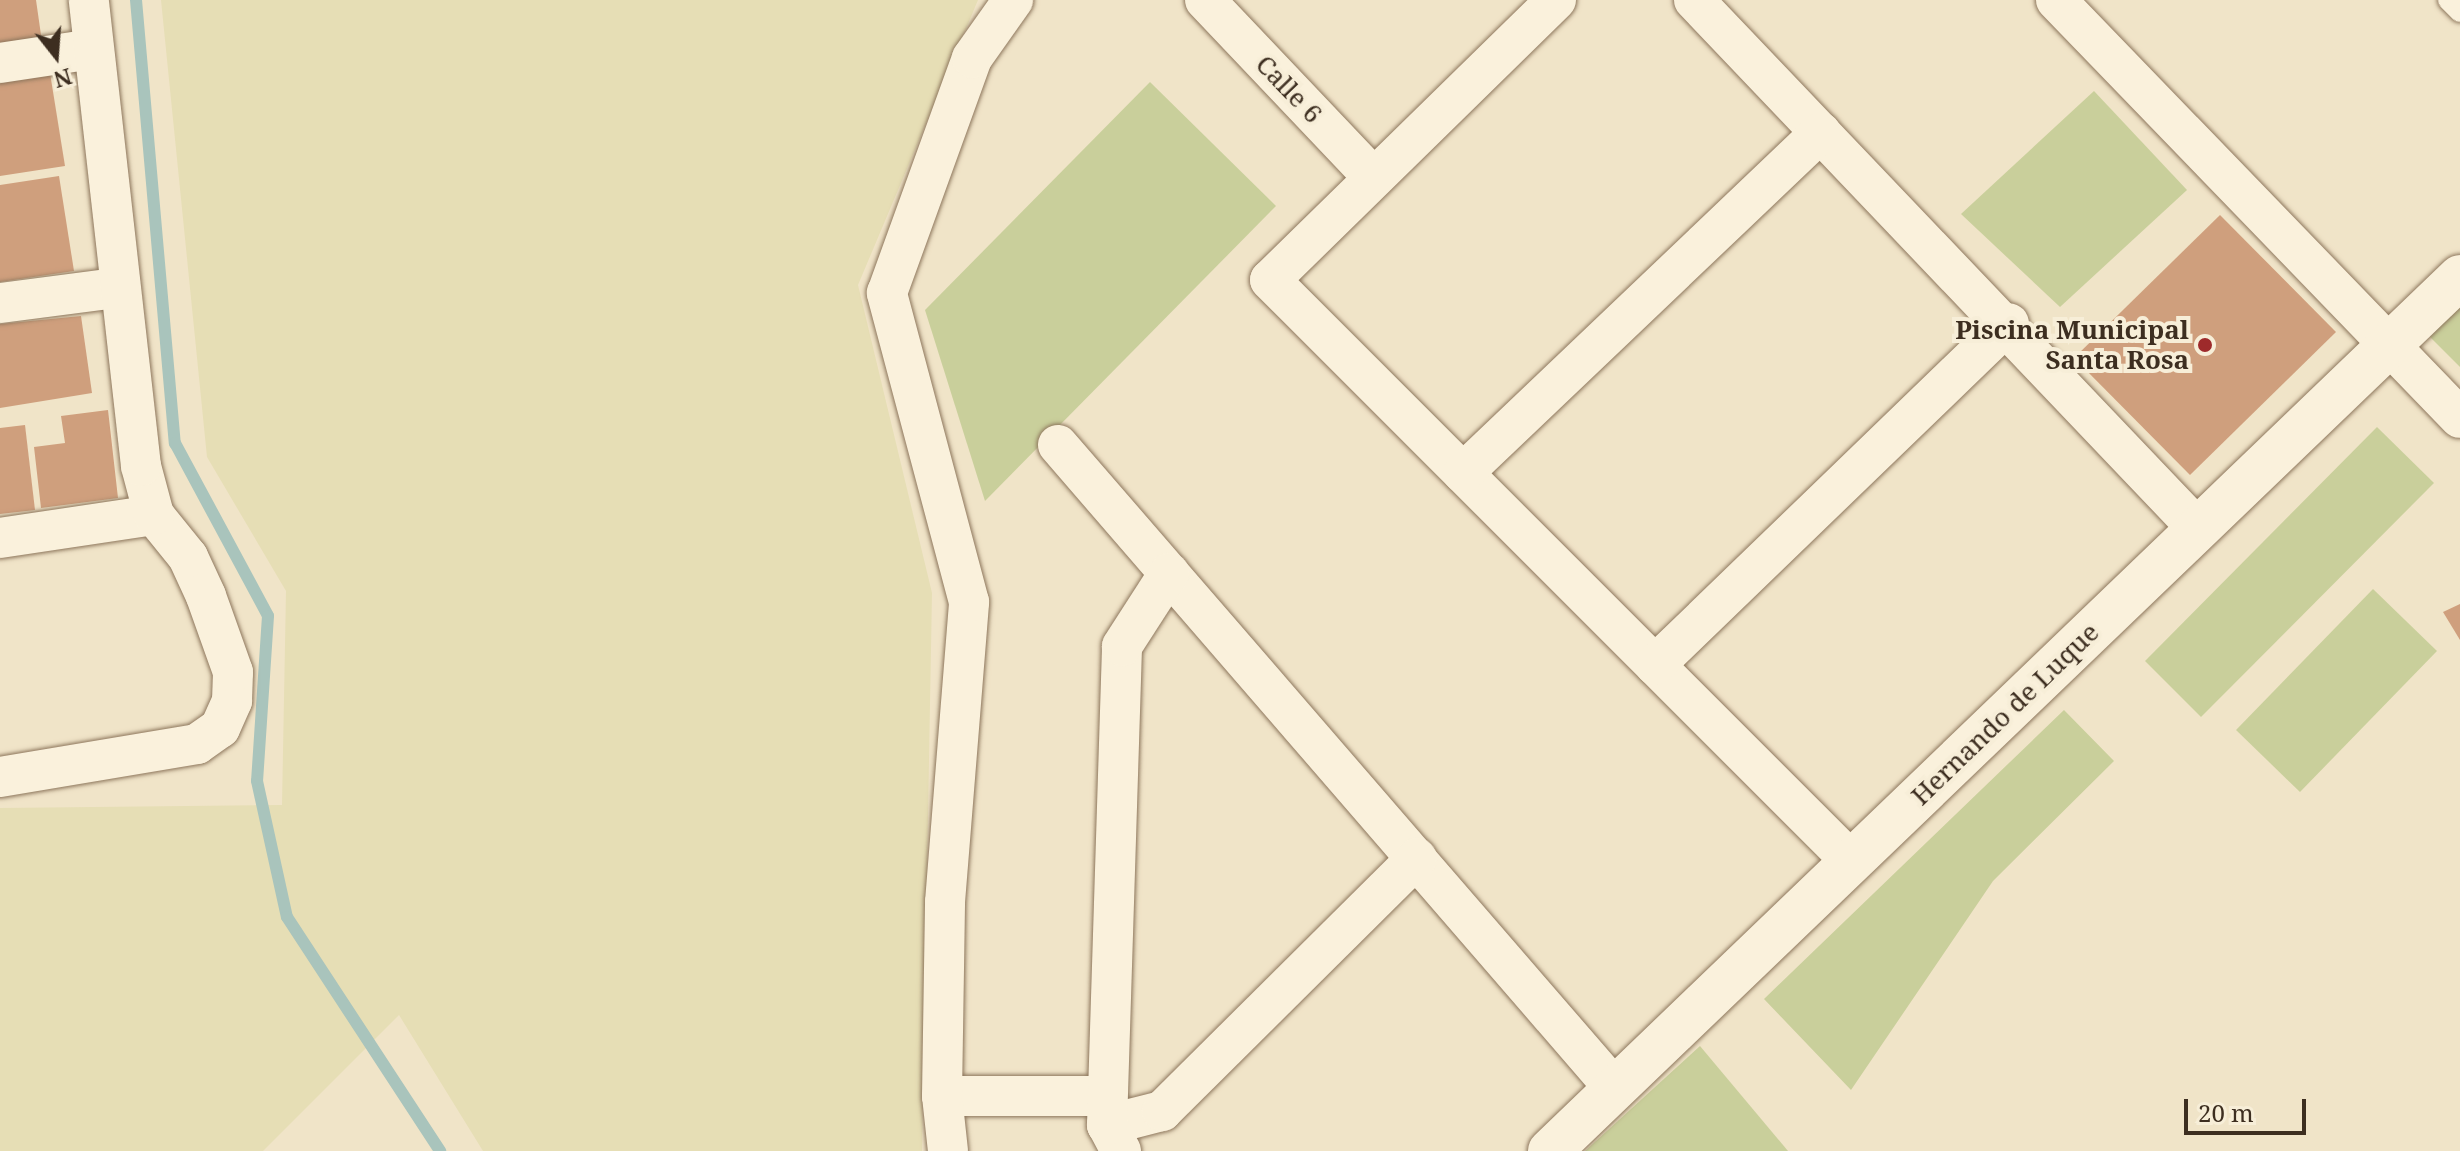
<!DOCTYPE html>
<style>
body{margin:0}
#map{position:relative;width:2460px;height:1151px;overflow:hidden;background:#f0e4c8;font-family:"Noto Serif",serif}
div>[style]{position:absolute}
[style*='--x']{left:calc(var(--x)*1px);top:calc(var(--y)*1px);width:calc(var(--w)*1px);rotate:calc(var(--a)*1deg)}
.farmland>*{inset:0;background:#e6deb5}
.green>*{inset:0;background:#c9cf9b}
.stream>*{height:12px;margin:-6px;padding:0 6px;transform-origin:6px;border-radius:6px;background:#a9c4bc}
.building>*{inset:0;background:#cf9f7d}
.roads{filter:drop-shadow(0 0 2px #8d765c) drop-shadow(0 0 2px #8d765c)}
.service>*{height:20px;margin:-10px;padding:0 10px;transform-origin:10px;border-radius:10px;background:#faf1dc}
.minor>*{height:40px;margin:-20px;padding:0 20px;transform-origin:20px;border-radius:20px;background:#faf1dc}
.tertiary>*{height:44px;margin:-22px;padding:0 22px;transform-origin:22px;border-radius:22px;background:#faf1dc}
.dots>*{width:22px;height:22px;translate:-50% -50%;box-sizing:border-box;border:4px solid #f7eed8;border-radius:50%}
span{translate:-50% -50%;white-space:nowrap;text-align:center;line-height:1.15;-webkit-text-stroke:8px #f7eed8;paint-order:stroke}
.street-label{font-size:26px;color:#3d2e20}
.poi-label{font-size:26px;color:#3d2e20;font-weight:700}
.right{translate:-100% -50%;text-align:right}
.north{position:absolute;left:16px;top:16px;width:80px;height:80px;-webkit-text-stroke:6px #f7eed8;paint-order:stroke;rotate:163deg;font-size:22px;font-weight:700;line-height:32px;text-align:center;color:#3d2e20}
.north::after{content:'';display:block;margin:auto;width:28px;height:36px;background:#3d2e20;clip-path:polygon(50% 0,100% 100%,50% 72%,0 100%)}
.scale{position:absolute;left:2184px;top:1099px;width:122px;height:36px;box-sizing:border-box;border:4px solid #3d2e20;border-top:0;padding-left:10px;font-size:24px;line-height:28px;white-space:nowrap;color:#3d2e20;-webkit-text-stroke:6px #f7eed8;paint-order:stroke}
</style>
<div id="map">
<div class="farmland">
<i style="clip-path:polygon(161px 0,978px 0,858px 285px,932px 593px,922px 1151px,483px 1151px,399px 1015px,263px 1151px,0 1151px,0 808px,282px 805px,286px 591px,207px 457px)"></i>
</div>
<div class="green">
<i style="clip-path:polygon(1150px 82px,1276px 206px,985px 501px,925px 310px)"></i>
<i style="clip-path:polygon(2094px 91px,2187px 190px,2060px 307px,1961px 214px)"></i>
<i style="clip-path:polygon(2460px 297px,2460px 367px,2425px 332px)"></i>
<i style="clip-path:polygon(2377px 427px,2434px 483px,2201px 717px,2145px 661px)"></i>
<i style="clip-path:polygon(2373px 589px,2437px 651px,2300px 792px,2236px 730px)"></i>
<i style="clip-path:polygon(2064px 710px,2114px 761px,1993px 881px,1851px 1090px,1764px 999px)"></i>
<i style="clip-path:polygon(1700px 1046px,1788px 1151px,1585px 1151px)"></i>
</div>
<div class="stream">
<i style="--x:136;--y:0;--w:445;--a:85"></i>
<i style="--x:175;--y:443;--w:196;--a:61.7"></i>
<i style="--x:268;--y:616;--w:165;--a:93.8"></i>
<i style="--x:257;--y:781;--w:139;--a:77.6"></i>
<i style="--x:287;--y:917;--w:280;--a:56.8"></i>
</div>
<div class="building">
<i style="clip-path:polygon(0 0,36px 0,42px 42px,0 49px)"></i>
<i style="clip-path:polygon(50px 73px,65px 166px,0 176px,0 81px)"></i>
<i style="clip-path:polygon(59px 176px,74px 271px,0 282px,0 185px)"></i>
<i style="clip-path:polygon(2220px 215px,2336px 332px,2190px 475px,2074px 358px)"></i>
<i style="clip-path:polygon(81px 316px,92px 393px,0 408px,0 324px)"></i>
<i style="clip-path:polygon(108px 410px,118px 498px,41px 508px,34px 447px,65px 443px,61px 416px)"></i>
<i style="clip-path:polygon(25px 425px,35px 510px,0 514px,0 428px)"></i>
<i style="clip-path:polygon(2460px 604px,2460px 640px,2443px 612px)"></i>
</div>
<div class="roads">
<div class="service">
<i style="--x:2448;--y:0;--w:17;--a:45"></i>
</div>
<div class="minor">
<i style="--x:1205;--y:0;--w:245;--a:46.5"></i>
<i style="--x:1556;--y:0;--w:400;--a:135.6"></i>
<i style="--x:1270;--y:280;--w:823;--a:45"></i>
<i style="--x:1694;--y:0;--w:731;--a:46.39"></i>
<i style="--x:2056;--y:0;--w:581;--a:45.98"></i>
<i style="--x:0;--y:63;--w:94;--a:-8.6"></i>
<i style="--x:0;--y:303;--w:117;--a:-7.4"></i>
<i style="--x:1058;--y:445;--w:851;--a:49.14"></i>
<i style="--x:1463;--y:473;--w:494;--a:-43.6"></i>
<i style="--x:0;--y:538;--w:156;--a:-8.5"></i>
<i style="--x:1655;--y:665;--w:492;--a:-44"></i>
<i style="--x:0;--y:777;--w:200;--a:-9.5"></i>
<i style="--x:197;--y:744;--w:28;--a:-35"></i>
<i style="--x:220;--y:728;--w:30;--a:-66"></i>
<i style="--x:232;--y:701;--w:29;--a:-88"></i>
<i style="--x:233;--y:672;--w:81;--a:-109.6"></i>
<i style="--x:206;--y:596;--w:43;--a:-114.8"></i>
<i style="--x:188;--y:557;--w:54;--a:-129"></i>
<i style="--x:154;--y:515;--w:51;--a:-104.9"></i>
<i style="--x:141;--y:466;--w:469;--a:-96.4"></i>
<i style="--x:942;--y:1096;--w:165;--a:0"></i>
<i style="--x:1107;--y:1125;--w:57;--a:-14.3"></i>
<i style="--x:1162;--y:1111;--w:359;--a:-44.8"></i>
<i style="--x:948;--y:1151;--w:55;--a:-96.2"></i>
<i style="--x:942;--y:1096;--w:194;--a:-89.1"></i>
<i style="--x:945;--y:902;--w:301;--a:-85.4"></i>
<i style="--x:969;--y:602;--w:320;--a:-104.9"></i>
<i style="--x:887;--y:293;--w:250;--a:-70.1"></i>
<i style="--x:972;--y:58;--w:71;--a:-54.7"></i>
<i style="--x:1121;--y:1151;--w:30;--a:-118"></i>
<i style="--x:1107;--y:1125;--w:479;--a:-88.2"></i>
<i style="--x:1122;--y:646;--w:87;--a:-57.2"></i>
</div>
<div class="tertiary">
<i style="--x:1550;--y:1151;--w:1262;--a:-43.84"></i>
</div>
</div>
<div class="dots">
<i style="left:2205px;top:345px;background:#9e2a2b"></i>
</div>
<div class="street-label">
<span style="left:1289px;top:89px;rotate:46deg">Calle 6</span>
<span style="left:2005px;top:714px;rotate:-44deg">Hernando de Luque</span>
</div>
<div class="poi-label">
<span class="right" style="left:2189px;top:345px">Piscina Municipal<br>Santa Rosa</span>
</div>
<div class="north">N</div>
<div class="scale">20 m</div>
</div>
